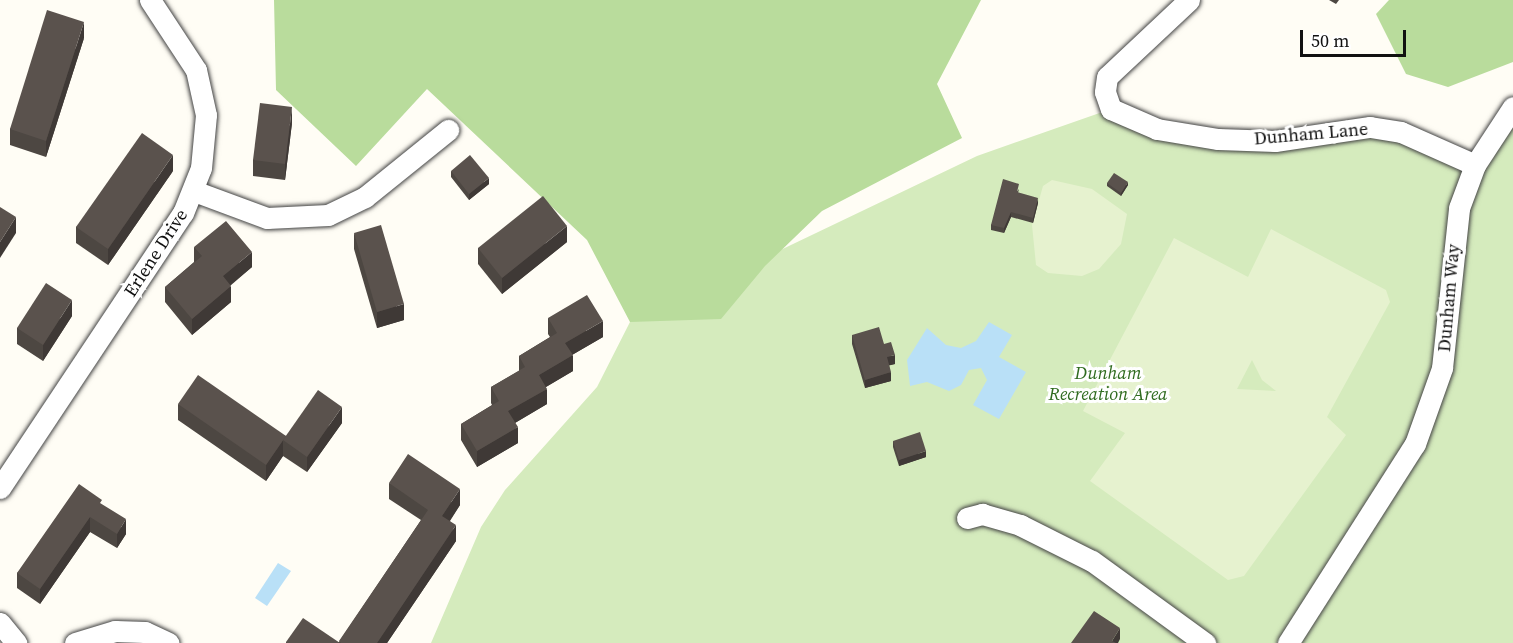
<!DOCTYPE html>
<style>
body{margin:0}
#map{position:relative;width:1513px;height:643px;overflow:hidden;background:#fffdf5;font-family:"Source Serif 4",serif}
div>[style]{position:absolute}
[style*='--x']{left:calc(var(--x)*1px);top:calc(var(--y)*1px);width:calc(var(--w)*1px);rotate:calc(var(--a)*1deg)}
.green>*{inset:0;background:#d5ebbd}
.forest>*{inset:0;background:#b9dc9c}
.pitch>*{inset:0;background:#e6f2cf}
.water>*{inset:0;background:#b9e0f7}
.roads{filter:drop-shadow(0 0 2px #444) drop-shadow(0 0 2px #444)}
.minor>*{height:21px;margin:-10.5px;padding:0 10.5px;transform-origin:10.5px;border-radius:10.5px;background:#fff}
.wall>*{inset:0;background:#4d4742}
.shaded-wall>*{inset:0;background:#3f3936}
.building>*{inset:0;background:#5a524d}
span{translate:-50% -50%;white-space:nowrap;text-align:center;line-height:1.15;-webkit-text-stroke:6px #fff;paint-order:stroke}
.street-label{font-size:18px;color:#111}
.park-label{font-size:18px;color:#2f6b1f;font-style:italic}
.scale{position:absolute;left:1300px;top:30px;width:106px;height:27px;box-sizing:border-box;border:3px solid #111;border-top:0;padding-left:8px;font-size:18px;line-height:21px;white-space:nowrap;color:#111;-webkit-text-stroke:4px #fff;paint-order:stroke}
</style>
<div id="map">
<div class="green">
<i style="clip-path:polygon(1513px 107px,1513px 643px,431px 643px,481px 527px,505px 490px,597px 387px,630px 322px,977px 156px,1111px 109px,1188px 135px,1370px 127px,1475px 165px)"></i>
</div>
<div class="forest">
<i style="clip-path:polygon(274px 0,981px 0,937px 84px,962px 138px,822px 211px,765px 266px,721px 319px,630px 322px,587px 240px,427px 89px,356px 166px,276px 90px)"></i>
<i style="clip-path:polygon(1389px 0,1513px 0,1513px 62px,1448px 87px,1406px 74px,1376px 14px)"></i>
</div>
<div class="pitch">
<i style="clip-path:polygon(1052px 180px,1092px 189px,1127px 214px,1121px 244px,1099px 269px,1082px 276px,1048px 273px,1036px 265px,1032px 225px,1043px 186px)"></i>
<i style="clip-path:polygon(evenodd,1271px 229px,1386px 290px,1390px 302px,1327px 417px,1346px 435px,1244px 576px,1228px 580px,1090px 481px,1125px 433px,1083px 411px,1174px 238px,1248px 277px,1271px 229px,1252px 360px,1262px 380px,1276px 391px,1237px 389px,1252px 360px)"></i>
</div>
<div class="water">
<i style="clip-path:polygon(989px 322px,1012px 335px,999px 357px,1026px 372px,999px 419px,973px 405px,987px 380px,981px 368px,969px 370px,961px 385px,949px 391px,927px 382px,910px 386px,907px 360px,927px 328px,946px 345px,961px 348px,976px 341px)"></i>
<i style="clip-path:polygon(278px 563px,291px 571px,267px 606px,255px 598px)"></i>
</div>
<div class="roads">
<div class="minor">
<i style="--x:1189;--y:0;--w:112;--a:136.8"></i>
<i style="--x:1107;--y:77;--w:15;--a:98"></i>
<i style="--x:1105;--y:92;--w:18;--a:71"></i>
<i style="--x:1111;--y:109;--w:50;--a:23.5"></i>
<i style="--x:1157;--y:129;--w:62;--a:9.3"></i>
<i style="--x:1218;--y:139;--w:57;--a:2"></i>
<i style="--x:1275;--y:141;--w:96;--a:-8.4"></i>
<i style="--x:1370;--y:127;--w:31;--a:9"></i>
<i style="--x:1401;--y:132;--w:81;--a:24"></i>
<i style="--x:194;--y:191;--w:78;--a:20.3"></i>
<i style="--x:267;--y:218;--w:61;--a:-2.8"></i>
<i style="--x:328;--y:215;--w:41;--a:-25.9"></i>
<i style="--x:365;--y:197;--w:107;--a:-38.9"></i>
<i style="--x:0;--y:488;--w:330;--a:-56.4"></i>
<i style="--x:183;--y:213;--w:48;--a:-68.2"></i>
<i style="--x:201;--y:168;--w:53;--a:-84.6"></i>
<i style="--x:206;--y:115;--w:46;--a:-102.5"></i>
<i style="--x:196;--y:70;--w:84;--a:-123.3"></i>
<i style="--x:967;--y:518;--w:16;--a:-15"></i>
<i style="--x:982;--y:514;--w:40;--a:16"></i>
<i style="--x:1020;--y:525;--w:80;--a:26.6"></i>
<i style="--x:1092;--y:561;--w:140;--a:36"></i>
<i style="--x:0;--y:623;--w:26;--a:51"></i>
<i style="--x:75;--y:643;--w:42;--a:-16.7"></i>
<i style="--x:115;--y:631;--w:30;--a:2"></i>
<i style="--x:145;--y:632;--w:26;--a:25"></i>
<i style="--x:1288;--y:643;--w:236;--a:-57.5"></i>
<i style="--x:1415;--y:444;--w:81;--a:-70.4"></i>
<i style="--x:1442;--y:368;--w:161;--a:-83.9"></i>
<i style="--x:1459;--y:208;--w:46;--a:-69.6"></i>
<i style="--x:1475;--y:165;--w:69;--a:-56.8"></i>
</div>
</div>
<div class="wall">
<i style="clip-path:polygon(1329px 0,1339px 0,1336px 4px)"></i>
<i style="clip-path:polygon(84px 38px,46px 157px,10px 145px,10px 129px)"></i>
<i style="clip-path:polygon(292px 123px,285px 180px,253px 176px,253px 160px)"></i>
<i style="clip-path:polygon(173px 171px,108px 265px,76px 243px,76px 227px)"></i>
<i style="clip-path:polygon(451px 171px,489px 184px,469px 200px,451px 177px)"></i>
<i style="clip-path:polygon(1107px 183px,1128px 185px,1121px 196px,1107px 186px)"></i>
<i style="clip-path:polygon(1019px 189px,1018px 193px,1038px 203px,1033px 223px,1011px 217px,1004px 233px,991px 230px,991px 225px)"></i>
<i style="clip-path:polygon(354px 233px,404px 320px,377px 328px,354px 249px)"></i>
<i style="clip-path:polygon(567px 242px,502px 294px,478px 264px,478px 248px)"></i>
<i style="clip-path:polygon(194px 247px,252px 267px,230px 285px,231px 302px,192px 335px,165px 302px,165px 287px,194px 262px)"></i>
<i style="clip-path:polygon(72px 316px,43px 361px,17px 344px,17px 328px)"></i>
<i style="clip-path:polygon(548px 318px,603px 337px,572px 355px,573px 371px,546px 387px,547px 404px,515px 423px,518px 443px,477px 467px,461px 440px,461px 424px,492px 405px,491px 403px,491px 387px,519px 371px,519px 356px,550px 337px,548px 334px)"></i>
<i style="clip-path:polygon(852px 335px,884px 344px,895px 364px,889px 365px,891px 381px,865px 388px,852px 344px)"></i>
<i style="clip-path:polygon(178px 404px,286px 436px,342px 423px,307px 472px,283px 456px,266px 481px,178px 420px)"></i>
<i style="clip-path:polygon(893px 441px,926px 457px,899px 466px,893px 447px)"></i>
<i style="clip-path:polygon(389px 483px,460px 505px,450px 521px,456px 541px,387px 643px,286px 643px,286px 642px,339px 642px,421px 520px,389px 499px)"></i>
<i style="clip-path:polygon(102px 505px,126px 534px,117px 548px,90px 532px,40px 604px,17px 588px,17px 573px)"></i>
</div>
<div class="shaded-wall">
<i style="clip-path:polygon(84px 22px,84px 38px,46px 157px,46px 141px)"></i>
<i style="clip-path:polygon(292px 107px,292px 123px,285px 180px,285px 164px)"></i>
<i style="clip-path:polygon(173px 155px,173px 171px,108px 265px,108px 249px)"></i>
<i style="clip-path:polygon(489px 178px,489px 184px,469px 200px,469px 194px)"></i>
<i style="clip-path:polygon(1128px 182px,1128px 185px,1121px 196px,1121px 193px)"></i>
<i style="clip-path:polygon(1038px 198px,1038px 203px,1033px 223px,1033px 218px)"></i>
<i style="clip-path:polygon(1011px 212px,1011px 217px,1004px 233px,1004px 228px)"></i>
<i style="clip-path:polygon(16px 217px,16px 233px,0 258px,0 242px)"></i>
<i style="clip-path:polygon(567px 226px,567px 242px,502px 294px,502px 278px)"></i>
<i style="clip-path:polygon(252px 252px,252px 267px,223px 292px,223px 276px)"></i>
<i style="clip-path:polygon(231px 286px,231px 302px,192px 335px,192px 319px)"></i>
<i style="clip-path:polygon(72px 300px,72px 316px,43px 361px,43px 345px)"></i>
<i style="clip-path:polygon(404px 304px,404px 320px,377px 328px,377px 312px)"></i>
<i style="clip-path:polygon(603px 321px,603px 337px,565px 359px,565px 343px)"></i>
<i style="clip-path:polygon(573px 355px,573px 371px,539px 391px,539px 375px)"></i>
<i style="clip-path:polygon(895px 355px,895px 364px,887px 366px,887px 357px)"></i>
<i style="clip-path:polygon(891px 372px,891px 381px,865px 388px,865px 380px)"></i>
<i style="clip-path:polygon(547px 389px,547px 404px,508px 427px,508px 411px)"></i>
<i style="clip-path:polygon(342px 407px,342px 423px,307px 472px,307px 457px)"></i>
<i style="clip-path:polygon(518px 427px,518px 443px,477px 467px,477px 451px)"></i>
<i style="clip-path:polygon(283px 440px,283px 456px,266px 481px,266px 465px)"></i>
<i style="clip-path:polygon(926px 451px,926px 457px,899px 466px,899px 460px)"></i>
<i style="clip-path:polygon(460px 489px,460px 505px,442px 532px,442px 516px)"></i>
<i style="clip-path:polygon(90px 517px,90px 532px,40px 604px,40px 589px)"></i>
<i style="clip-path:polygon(126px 519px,126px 534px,117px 548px,117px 534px)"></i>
<i style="clip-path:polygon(456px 525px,456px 541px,387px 643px,377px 643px)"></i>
<i style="clip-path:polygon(1120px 628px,1120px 639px,1118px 643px,1112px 643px,1112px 641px)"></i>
</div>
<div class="building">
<i style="clip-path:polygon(47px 10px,84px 22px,46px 141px,10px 129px)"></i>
<i style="clip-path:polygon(260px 103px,292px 107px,285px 164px,253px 160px)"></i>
<i style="clip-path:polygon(142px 133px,173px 155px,108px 249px,76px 227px)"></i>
<i style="clip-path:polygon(470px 155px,489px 178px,469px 194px,451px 171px)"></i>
<i style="clip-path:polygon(1114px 173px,1128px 182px,1121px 193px,1107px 183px)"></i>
<i style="clip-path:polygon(1003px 179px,1019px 184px,1017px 192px,1038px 198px,1033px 218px,1011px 212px,1004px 228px,991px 225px)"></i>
<i style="clip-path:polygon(543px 196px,567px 226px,502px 278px,478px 248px)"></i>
<i style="clip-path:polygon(0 207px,16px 217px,0 242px)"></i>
<i style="clip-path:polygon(226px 221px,252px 252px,223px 276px,231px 286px,192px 319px,165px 287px,202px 256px,194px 247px)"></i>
<i style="clip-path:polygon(381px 225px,404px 304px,377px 312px,354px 233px)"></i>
<i style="clip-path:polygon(46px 283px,72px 300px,43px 345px,17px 328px)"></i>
<i style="clip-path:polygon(587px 295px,603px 321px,565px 343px,573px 355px,539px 375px,547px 389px,508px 411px,518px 427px,477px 451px,461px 424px,499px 401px,491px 387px,525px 367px,519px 356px,557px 333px,548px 318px)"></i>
<i style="clip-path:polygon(879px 327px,884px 344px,891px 342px,895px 355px,887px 357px,891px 372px,865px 380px,852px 335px)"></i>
<i style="clip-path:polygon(198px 375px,286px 436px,266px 465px,178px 404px)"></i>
<i style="clip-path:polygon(318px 390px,342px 407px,307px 457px,283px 440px)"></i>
<i style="clip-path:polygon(920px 432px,926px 451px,899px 460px,893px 441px)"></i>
<i style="clip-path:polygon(408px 454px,460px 489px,442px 516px,456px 525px,377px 643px,341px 643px,339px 641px,428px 510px,389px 483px)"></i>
<i style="clip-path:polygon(79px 484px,102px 500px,100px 503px,126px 519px,117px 534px,90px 517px,40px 589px,17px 573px)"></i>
<i style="clip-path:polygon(1094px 611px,1120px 628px,1112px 641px,1116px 643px,1071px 643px)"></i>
<i style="clip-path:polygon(303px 618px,340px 643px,287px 643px,286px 642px)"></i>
</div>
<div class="street-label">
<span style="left:1311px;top:134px;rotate:-5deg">Dunham Lane</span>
<span style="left:156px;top:253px;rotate:-57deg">Erlene Drive</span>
<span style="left:1449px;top:298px;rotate:-85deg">Dunham Way</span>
</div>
<div class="park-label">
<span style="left:1108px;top:384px">Dunham<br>Recreation Area</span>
</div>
<div class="scale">50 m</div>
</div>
